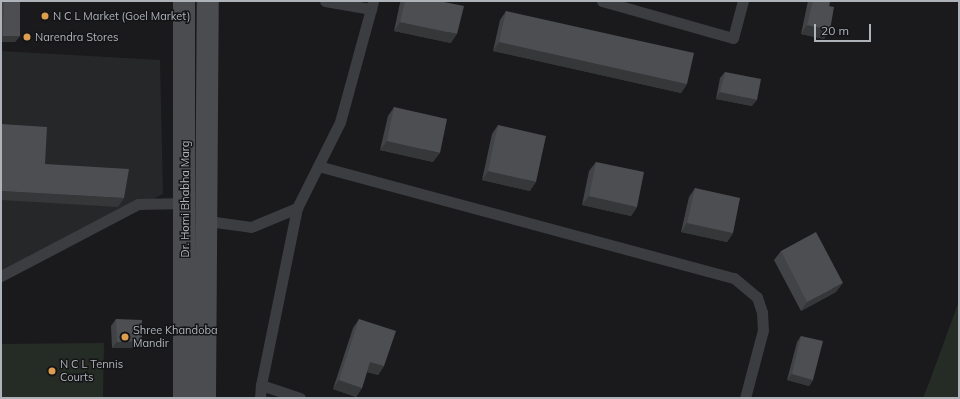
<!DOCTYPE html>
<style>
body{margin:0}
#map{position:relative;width:960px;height:399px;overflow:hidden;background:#1a1a1c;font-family:Mulish,sans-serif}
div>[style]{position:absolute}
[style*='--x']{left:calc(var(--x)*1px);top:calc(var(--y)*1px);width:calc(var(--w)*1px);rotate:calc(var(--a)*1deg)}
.built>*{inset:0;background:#262729}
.green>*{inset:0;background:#252c25}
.lane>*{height:11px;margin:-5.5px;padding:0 5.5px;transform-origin:5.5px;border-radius:5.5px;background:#3c3d41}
.secondary>*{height:22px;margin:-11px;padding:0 11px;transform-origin:11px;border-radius:11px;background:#4a4c50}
.wall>*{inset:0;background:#414346}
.shaded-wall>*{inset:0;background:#353739}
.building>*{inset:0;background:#4c4e51}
.dots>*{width:11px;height:11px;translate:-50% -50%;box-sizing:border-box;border:2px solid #151517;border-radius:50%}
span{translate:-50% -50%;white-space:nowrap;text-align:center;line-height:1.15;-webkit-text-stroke:3px #151517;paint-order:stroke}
.poi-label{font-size:11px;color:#aeb3ba}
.left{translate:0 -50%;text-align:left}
.street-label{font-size:11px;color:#aeb3ba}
.frame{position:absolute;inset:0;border:2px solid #aeb3ba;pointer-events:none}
.scale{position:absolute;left:814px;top:24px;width:57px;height:18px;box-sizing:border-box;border:2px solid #aeb3ba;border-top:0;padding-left:5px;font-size:12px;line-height:14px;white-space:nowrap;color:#aeb3ba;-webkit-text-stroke:3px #151517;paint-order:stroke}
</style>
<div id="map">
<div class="built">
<i style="clip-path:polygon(1px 51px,160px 60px,163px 194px,1px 276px)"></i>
</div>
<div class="green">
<i style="clip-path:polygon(959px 301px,959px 398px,923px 398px,929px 383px)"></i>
<i style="clip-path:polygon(104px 343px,103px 398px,1px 398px,1px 344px)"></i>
</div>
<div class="lane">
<i style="--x:325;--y:1;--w:47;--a:9.9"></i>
<i style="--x:602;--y:1;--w:136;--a:15.8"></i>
<i style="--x:733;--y:38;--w:38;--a:-75"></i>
<i style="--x:318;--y:166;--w:431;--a:15.1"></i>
<i style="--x:734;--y:278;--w:30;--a:40"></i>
<i style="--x:757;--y:297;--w:16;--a:72"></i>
<i style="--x:762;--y:312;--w:18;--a:87"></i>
<i style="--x:763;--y:330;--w:70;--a:104.8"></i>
<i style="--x:297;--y:208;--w:181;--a:101.5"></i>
<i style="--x:261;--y:385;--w:41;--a:18.4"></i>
<i style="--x:208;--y:221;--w:43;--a:7.9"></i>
<i style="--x:251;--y:227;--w:50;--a:-22.4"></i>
<i style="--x:297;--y:208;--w:96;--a:-63.4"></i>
<i style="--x:340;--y:122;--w:125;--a:-74.7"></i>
<i style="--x:1;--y:276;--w:155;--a:-27.7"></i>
<i style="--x:138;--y:204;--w:47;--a:-1.2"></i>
<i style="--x:260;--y:398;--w:13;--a:-86"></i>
</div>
<div class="secondary">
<i style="--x:184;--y:398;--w:397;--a:-90"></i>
<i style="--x:205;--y:398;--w:397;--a:-89.6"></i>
</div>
<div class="wall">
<i style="clip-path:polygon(1px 1px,20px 1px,20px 36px,15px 42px,1px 42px)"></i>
<i style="clip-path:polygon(401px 1px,439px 1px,451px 43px,394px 31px,400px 3px)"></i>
<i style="clip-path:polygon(808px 1px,830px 1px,824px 39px,801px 34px)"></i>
<i style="clip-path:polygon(506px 11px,687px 84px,681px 93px,493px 51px,500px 20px)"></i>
<i style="clip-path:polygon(725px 72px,752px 106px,716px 99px,720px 78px)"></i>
<i style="clip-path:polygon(394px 107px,433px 162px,380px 150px,388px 116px)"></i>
<i style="clip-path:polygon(498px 125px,530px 191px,482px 180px,492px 134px)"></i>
<i style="clip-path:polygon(596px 162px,637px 207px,631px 216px,582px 205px,589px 171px)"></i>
<i style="clip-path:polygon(695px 188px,733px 233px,727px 242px,681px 232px,689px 197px)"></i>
<i style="clip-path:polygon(781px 251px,836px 292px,801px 311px,774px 260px)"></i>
<i style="clip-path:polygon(116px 319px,142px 341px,137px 348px,112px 348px,111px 326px)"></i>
<i style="clip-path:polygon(359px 319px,384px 366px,378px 375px,367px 372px,362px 388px,356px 397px,333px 389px,353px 328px)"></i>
<i style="clip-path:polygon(801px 336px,813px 380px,809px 386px,787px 380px,797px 342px)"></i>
</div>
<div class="shaded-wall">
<i style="clip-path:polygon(400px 22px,457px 34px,451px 43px,394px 31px)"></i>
<i style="clip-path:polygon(807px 25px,830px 30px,824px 39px,801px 34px)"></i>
<i style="clip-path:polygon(3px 36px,20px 36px,15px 42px,1px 42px,1px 38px)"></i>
<i style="clip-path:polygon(499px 42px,687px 84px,681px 93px,493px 51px)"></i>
<i style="clip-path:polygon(720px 92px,757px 100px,752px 106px,716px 99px)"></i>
<i style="clip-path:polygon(387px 141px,440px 153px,433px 162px,380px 150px)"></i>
<i style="clip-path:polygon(488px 171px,536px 182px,530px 191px,482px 180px)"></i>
<i style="clip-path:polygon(1px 191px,124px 198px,118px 207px,1px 200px)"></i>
<i style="clip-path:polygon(589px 196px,637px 207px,631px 216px,582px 205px)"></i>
<i style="clip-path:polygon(687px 223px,733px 233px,727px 242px,681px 232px)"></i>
<i style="clip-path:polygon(843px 283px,836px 292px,801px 311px,807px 302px)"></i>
<i style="clip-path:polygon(142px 341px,137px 348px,112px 348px,117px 342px)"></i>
<i style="clip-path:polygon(370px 362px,384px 366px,378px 375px,364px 371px)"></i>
<i style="clip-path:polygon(792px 374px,813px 380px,809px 386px,787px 380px)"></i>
<i style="clip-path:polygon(339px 380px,362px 388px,356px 397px,333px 389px)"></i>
</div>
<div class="building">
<i style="clip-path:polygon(4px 1px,20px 1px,20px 36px,3px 36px)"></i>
<i style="clip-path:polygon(405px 1px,439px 1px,464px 6px,457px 34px,400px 22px)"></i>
<i style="clip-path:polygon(813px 1px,830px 1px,829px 6px,834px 7px,830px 30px,807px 25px)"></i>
<i style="clip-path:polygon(506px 11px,694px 53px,687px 84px,499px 42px)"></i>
<i style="clip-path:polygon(725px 72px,761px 79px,757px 100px,720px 92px)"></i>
<i style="clip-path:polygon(394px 107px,447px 119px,440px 153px,387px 141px)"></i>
<i style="clip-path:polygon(1px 124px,47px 127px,45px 164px,129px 169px,124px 198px,1px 191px)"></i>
<i style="clip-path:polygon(498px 125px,546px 136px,536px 182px,488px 171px)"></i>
<i style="clip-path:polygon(596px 162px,644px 172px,637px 207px,589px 196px)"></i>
<i style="clip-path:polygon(695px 188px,740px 198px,733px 233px,687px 223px)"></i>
<i style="clip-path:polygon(816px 232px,843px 283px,807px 302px,781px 251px)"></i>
<i style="clip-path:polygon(116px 319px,142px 320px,142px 341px,117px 342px)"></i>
<i style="clip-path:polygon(359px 319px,396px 331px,384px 366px,370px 362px,362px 388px,339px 380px)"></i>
<i style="clip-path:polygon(801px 336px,823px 341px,813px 380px,792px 374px)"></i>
</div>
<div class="dots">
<i style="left:45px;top:16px;background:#dd9d51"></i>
<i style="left:27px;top:37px;background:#dd9d51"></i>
<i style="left:125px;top:337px;background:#dd9d51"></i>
<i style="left:52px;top:371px;background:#dd9d51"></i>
</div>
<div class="poi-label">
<span class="left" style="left:53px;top:16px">N C L Market (Goel Market)</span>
<span class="left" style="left:35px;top:37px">Narendra Stores</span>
<span class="left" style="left:133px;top:337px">Shree Khandoba<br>Mandir</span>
<span class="left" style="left:60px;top:371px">N C L Tennis<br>Courts</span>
</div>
<div class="street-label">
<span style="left:185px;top:199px;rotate:-90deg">Dr. Homi Bhabha Marg</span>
</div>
<div class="frame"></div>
<div class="scale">20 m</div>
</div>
